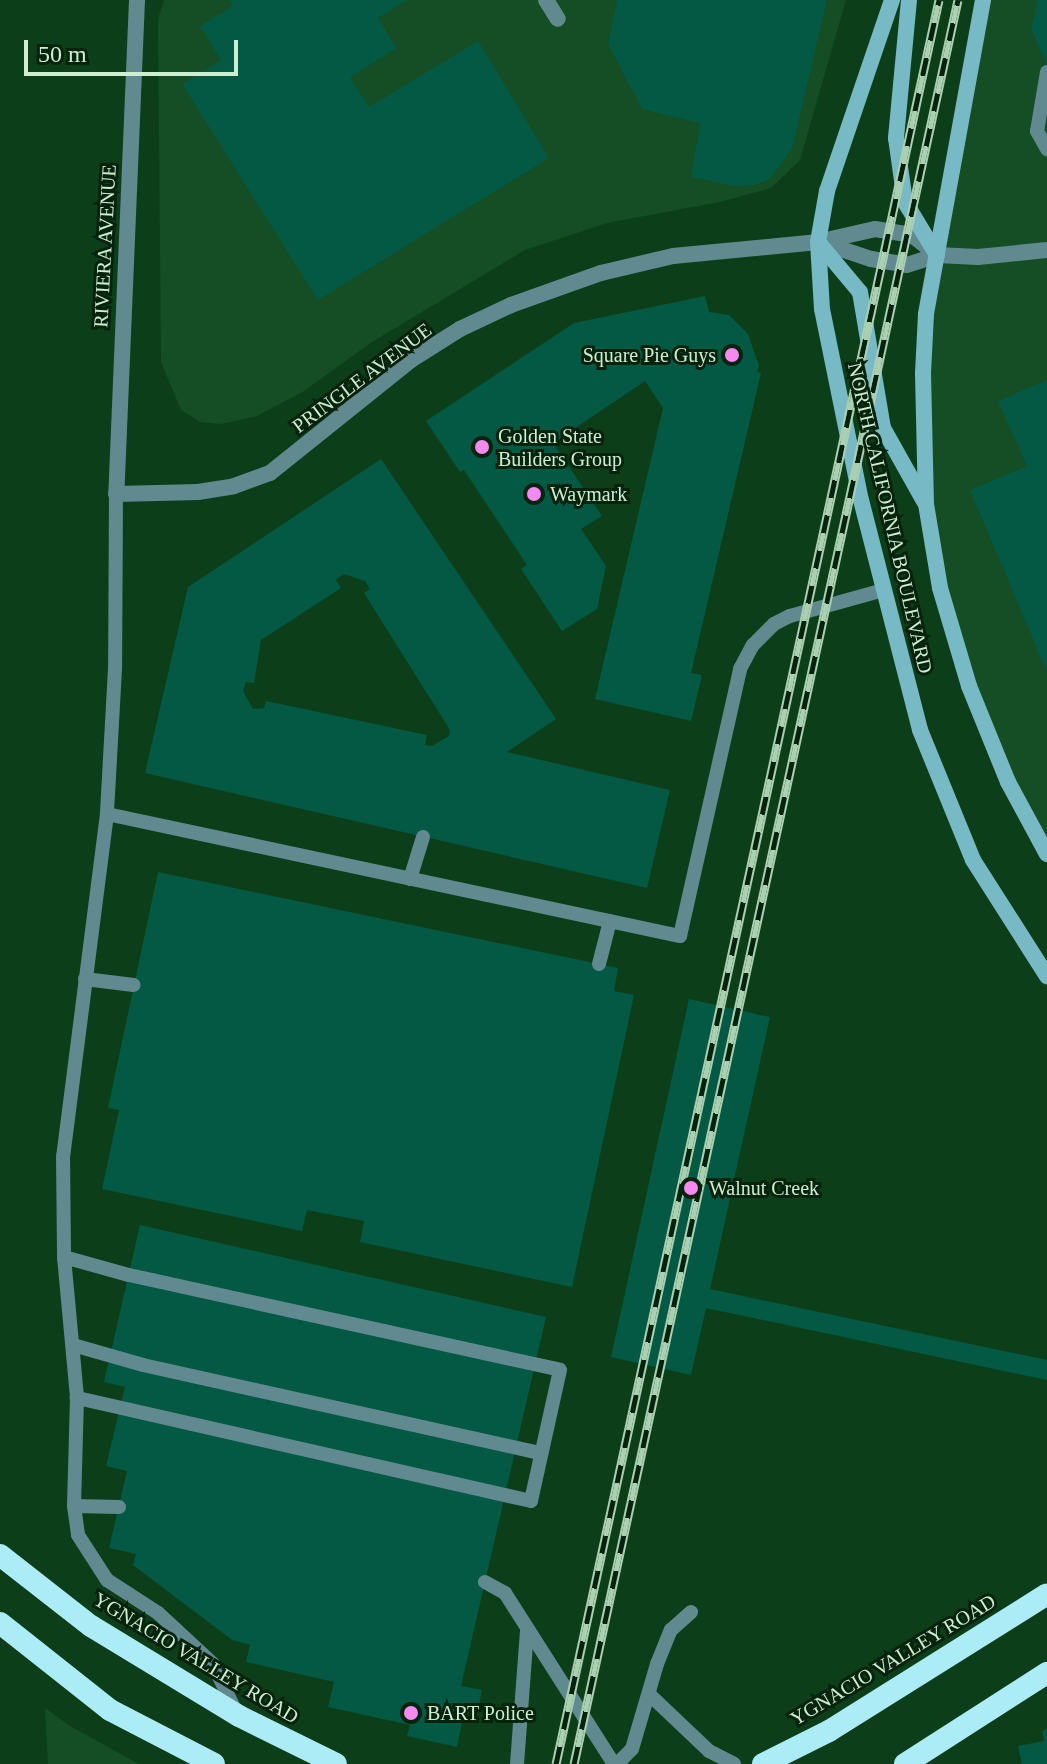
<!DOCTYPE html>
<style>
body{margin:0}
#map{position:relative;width:1047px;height:1764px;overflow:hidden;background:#0c3f19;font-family:Georgia,serif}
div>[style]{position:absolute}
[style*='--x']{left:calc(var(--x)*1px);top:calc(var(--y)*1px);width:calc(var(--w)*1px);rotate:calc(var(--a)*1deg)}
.built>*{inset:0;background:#154d24}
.building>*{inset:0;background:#035943}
.service>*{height:14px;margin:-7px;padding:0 7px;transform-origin:7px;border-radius:7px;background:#618a90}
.minor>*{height:16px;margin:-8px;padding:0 8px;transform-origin:8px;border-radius:8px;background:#618a90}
.tertiary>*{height:16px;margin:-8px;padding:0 8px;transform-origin:8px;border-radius:8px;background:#618a90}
.secondary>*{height:16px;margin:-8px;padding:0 8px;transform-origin:8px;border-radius:8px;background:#77bac5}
.trunk>*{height:22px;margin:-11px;padding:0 11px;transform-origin:11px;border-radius:11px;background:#acecf6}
.rail>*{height:9px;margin-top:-4.5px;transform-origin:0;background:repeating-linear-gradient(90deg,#07220d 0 18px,#abcfb1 0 36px);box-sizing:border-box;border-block:2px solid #abcfb1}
.dots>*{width:22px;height:22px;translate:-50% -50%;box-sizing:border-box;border:4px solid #07220d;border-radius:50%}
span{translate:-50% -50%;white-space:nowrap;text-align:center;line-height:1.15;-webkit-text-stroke:6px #07220d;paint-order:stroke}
.street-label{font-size:20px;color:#cdeed1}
.poi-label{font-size:20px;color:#cdeed1}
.right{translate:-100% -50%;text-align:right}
.left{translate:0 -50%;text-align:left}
.scale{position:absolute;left:24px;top:40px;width:214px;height:36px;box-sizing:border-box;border:4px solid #cdeed1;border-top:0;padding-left:10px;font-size:24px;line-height:28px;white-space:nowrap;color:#cdeed1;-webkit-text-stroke:6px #07220d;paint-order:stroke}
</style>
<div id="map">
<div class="built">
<i style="clip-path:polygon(164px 0,846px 0,800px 160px,771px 188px,720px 202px,607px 223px,525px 250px,372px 342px,304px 391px,257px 416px,221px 424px,200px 422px,181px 410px,161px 362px,158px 19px)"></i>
<i style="clip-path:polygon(983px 0,1047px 0,1047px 854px,969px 686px,926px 504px,923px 373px)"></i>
<i style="clip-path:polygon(45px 1708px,70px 1726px,139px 1764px,48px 1764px)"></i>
</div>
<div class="building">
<i style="clip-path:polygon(230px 0,407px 0,378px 18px,397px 48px,350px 77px,369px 107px,478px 41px,549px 158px,318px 300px,182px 84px,221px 60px,200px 26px,233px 6px)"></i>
<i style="clip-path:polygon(617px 0,827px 0,792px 149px,770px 179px,754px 185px,734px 186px,691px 177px,700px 123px,642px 109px,608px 44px)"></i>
<i style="clip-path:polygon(1038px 0,1047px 0,1047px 66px,1031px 29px)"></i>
<i style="clip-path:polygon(705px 296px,709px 312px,729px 315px,748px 334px,759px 366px,757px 372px,761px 373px,691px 673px,702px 675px,691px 721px,595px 699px,663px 408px,645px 381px,553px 443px,602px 516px,581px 529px,606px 566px,597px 609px,562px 631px,521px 569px,527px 565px,464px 470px,460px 472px,426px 421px,574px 323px)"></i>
<i style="clip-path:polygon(1047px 380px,1047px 672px,970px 490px,1027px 466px,998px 401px)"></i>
<i style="clip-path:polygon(evenodd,381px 459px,556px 719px,507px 752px,670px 790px,647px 888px,145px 773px,188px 587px,381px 459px,344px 574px,365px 581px,370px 589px,364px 593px,450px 730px,449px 736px,432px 746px,425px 745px,427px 735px,266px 701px,264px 708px,253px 709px,243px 691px,246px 682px,254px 683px,261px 640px,341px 588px,336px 580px,344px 574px)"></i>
<i style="clip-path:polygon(158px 872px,618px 968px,614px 991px,634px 995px,572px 1287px,360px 1242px,364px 1221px,307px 1210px,302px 1231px,102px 1189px,119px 1110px,108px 1108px)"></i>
<i style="clip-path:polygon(689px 999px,770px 1017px,710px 1289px,1047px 1360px,1047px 1380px,706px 1308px,691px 1375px,611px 1357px)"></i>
<i style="clip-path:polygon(140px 1225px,546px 1317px,461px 1686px,482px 1690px,477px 1715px,464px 1712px,457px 1747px,407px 1736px,410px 1725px,328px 1707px,334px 1682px,246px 1662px,250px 1645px,232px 1640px,133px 1565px,136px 1554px,109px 1548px,127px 1471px,106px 1466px,125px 1387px,104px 1382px)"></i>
<i style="clip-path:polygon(1047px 1729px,1047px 1764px,1022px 1764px,1018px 1746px,1044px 1741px,1042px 1731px)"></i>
</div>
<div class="service">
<i style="--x:1047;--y:72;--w:60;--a:99.6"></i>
<i style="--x:1037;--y:131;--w:21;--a:61"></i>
<i style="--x:116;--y:494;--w:175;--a:90.3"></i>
<i style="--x:115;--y:669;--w:145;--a:93.2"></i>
<i style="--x:107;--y:814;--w:345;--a:97.3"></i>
<i style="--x:63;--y:1156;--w:101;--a:89.4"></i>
<i style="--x:64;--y:1257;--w:142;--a:84.7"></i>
<i style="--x:77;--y:1398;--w:108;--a:91.6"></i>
<i style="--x:74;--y:1506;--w:29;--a:82"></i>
<i style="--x:78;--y:1535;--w:54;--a:57.2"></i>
<i style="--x:107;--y:1580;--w:61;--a:32.9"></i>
<i style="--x:158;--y:1613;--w:75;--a:42.8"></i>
<i style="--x:213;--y:1664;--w:53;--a:64.4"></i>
<i style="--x:107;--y:814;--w:586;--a:12.02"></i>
<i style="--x:680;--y:936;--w:274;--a:-77.3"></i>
<i style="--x:740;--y:669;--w:27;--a:-62"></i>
<i style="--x:753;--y:645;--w:30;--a:-45"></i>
<i style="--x:774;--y:624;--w:18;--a:-27"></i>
<i style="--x:790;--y:616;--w:97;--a:-15.6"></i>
<i style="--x:410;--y:879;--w:44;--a:-72.8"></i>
<i style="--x:599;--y:964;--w:44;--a:-75.7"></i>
<i style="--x:85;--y:979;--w:49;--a:7"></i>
<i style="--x:64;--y:1257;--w:67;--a:15.5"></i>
<i style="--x:129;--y:1275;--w:441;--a:12.4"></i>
<i style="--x:560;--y:1370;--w:134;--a:102.5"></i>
<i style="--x:531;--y:1501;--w:466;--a:-167.2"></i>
<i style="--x:73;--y:1345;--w:73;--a:15.9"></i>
<i style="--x:143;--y:1365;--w:408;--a:12.5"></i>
<i style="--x:74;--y:1506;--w:45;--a:1.3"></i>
<i style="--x:485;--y:1582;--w:23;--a:29"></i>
<i style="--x:505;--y:1593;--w:203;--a:57.5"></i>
<i style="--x:650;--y:1695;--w:81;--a:43.5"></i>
<i style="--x:709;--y:1751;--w:28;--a:27"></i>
<i style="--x:517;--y:1764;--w:133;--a:-85.7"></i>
<i style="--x:617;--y:1764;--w:21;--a:-45"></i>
<i style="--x:632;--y:1749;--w:89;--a:-73.6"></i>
<i style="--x:657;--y:1664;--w:37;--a:-68"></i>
<i style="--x:671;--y:1630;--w:27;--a:-42"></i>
</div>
<div class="minor">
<i style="--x:137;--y:0;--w:494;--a:92.4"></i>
<i style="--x:116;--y:494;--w:82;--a:-1.4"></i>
<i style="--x:198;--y:492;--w:36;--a:-9"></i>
<i style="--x:234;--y:486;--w:38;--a:-20"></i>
<i style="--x:270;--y:473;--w:181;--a:-38.7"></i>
<i style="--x:411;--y:360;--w:58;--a:-32.3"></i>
<i style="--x:460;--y:329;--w:56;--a:-25.2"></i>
<i style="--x:511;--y:305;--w:96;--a:-19.6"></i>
<i style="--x:601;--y:273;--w:74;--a:-13.3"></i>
<i style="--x:673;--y:256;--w:146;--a:-5.5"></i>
<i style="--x:546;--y:0;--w:22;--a:58"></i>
<i style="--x:937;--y:255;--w:41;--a:2.8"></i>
<i style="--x:978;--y:257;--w:69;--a:-5.8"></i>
</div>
<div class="tertiary">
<i style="--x:818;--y:242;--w:58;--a:-12.8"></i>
<i style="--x:875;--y:229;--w:37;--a:9"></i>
<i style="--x:912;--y:235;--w:31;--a:38"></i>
<i style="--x:820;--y:242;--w:54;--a:18.4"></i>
<i style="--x:871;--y:259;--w:36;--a:9"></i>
<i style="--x:907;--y:265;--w:32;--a:-18"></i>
</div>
<div class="secondary">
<i style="--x:892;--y:0;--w:202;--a:108.8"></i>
<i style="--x:827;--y:191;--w:52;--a:100"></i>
<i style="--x:818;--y:242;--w:67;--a:86.6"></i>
<i style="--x:822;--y:309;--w:195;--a:78.5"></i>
<i style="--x:861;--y:500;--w:237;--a:75.6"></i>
<i style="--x:920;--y:730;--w:140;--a:67.8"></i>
<i style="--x:973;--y:860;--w:138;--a:57.5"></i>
<i style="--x:909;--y:0;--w:139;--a:95.4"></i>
<i style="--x:896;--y:138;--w:65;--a:82"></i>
<i style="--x:905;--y:202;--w:62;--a:58.9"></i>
<i style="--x:983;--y:0;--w:319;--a:100.3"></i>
<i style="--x:926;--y:314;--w:59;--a:92.9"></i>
<i style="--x:923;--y:373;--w:131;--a:88.7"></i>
<i style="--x:926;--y:504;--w:85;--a:80.5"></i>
<i style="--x:940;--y:588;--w:102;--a:73.5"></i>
<i style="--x:969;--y:686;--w:104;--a:67.9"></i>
<i style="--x:1008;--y:782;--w:82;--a:61.6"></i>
<i style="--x:818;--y:242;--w:65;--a:50"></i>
<i style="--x:860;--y:292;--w:138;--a:80.4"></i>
<i style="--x:883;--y:428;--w:84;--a:60.7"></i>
</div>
<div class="trunk">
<i style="--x:0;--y:1555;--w:115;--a:38"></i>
<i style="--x:91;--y:1626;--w:173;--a:31.3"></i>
<i style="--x:239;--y:1716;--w:108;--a:26.3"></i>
<i style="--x:0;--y:1623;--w:140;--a:38.3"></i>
<i style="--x:110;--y:1710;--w:117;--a:27.4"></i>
<i style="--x:763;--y:1764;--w:74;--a:-26.6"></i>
<i style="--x:829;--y:1731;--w:257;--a:-32.1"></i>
<i style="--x:905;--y:1764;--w:169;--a:-32.7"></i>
</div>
<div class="rail">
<i style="--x:556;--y:1764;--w:1805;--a:-77.75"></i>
<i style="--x:574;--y:1764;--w:1805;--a:-77.72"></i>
</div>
<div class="dots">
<i style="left:732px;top:355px;background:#f489f1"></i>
<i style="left:482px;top:447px;background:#f489f1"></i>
<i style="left:534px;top:494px;background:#f489f1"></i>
<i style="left:691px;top:1188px;background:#f489f1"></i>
<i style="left:411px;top:1713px;background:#f489f1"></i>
</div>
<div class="street-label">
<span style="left:105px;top:246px;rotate:-87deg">RIVIERA AVENUE</span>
<span style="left:362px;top:378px;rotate:-37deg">PRINGLE AVENUE</span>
<span style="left:890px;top:518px;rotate:77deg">NORTH CALIFORNIA BOULEVARD</span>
<span style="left:196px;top:1658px;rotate:31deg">YGNACIO VALLEY ROAD</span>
<span style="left:893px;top:1660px;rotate:-31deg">YGNACIO VALLEY ROAD</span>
</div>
<div class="poi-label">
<span class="right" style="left:716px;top:355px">Square Pie Guys</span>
<span class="left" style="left:498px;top:448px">Golden State<br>Builders Group</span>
<span class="left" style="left:550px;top:494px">Waymark</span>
<span class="left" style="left:709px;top:1188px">Walnut Creek</span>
<span class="left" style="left:427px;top:1713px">BART Police</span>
</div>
<div class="scale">50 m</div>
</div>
